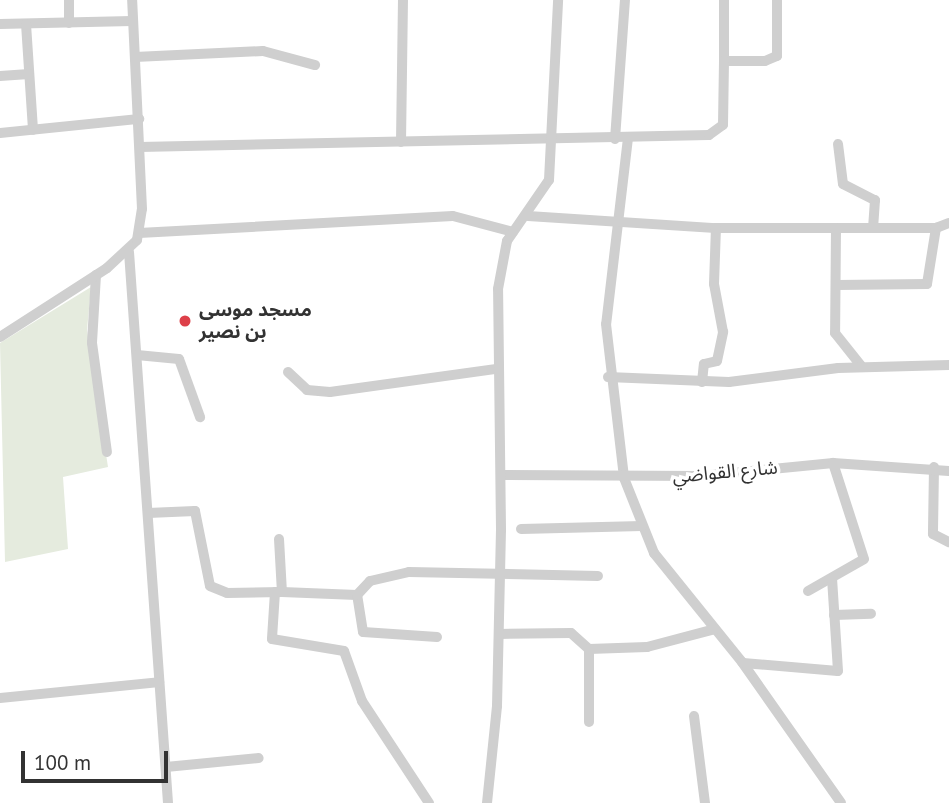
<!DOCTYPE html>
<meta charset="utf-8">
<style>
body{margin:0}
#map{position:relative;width:949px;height:803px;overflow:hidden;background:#fff;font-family:"PT Sans","Noto Sans Arabic",sans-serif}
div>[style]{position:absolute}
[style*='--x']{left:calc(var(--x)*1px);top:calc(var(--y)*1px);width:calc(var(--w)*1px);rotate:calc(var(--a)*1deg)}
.green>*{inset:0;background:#e5ebde}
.minor>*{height:10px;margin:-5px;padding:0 5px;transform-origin:5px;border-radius:5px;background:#cfcfcf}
.dots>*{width:19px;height:19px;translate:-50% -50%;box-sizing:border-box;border:4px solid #fff;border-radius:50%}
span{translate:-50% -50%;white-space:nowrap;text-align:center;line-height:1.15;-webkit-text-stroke:7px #fff;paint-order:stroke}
.poi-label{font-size:19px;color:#323232;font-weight:700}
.left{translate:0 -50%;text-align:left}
.street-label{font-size:19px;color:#323232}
.scale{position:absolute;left:21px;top:751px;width:147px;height:32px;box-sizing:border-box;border:4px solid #323232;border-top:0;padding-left:9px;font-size:21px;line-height:24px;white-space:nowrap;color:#323232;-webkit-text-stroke:5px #fff;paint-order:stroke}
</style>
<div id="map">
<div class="green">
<i style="clip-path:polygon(91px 287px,87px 330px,108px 467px,63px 477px,68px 549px,5px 562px,0 343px)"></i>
</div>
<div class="minor">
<i style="--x:69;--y:0;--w:23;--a:90"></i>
<i style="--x:724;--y:0;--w:61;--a:90"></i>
<i style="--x:724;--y:61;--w:41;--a:0"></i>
<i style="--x:765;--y:61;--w:13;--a:-23"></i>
<i style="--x:777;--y:56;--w:56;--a:-90"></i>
<i style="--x:0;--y:24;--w:132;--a:-1.3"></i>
<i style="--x:26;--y:24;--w:106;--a:86.2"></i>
<i style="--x:135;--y:57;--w:128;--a:-2.7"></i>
<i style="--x:263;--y:51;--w:54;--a:15.1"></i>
<i style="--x:0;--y:76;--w:29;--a:-4"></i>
<i style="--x:0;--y:133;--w:140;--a:-5.8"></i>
<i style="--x:628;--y:138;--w:187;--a:96.7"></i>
<i style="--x:606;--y:324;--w:155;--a:83.3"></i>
<i style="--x:624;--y:478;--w:81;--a:68.2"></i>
<i style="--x:654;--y:553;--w:140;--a:51.1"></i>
<i style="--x:742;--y:662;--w:172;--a:54.9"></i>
<i style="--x:615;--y:139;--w:139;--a:-85.9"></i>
<i style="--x:401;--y:142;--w:142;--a:-89.2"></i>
<i style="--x:838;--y:144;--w:40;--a:82.9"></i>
<i style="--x:843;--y:184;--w:36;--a:27"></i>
<i style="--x:875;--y:200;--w:26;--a:94"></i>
<i style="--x:140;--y:147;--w:569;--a:-1.21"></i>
<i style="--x:709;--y:135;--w:17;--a:-36"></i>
<i style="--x:723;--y:125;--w:64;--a:-89.1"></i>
<i style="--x:528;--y:216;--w:188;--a:3.7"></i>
<i style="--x:716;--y:228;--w:220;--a:0"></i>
<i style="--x:936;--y:228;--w:14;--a:-21"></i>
<i style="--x:836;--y:228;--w:105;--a:90.5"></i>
<i style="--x:835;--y:333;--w:43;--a:51.5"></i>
<i style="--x:139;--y:233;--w:314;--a:-3.1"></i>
<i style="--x:453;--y:216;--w:62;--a:14.9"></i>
<i style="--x:129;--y:252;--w:552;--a:85.95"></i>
<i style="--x:96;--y:275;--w:68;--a:93.4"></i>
<i style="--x:92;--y:343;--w:110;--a:82.2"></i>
<i style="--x:837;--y:285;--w:90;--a:-0.6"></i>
<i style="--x:927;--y:284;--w:57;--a:-80.9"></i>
<i style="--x:0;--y:337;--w:127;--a:-32.8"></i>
<i style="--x:107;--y:268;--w:41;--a:-43"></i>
<i style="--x:137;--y:240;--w:31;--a:-81"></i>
<i style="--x:142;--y:209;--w:209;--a:-92.7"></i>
<i style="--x:137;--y:355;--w:42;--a:5.4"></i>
<i style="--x:179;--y:359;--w:62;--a:70.1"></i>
<i style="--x:288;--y:372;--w:26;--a:43"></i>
<i style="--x:307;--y:390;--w:23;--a:5"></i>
<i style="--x:330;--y:392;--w:168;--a:-7.9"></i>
<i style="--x:608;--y:377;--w:121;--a:2.4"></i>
<i style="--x:729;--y:382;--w:110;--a:-7.3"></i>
<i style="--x:838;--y:368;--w:111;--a:-1.5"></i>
<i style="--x:702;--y:382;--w:18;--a:-84"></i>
<i style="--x:704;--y:364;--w:13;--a:-13"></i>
<i style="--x:717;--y:361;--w:30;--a:-78"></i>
<i style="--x:723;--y:332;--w:49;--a:-100.6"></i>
<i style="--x:714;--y:284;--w:56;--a:-88"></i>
<i style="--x:934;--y:467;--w:67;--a:90.9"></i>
<i style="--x:933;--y:534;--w:18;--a:27"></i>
<i style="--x:501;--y:475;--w:199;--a:0.3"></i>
<i style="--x:700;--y:476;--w:134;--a:-5.6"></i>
<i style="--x:833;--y:463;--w:116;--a:3.9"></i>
<i style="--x:148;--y:513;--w:47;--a:-2.4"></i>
<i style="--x:195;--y:511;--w:76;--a:78.7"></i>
<i style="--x:210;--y:586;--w:18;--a:22"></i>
<i style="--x:227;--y:593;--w:55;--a:-1"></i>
<i style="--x:521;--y:529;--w:121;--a:-1.4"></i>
<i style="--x:279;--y:539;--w:53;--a:86.8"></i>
<i style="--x:282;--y:592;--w:75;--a:2.3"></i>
<i style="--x:808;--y:591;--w:64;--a:-29.7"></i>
<i style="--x:864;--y:559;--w:101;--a:-107.9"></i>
<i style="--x:275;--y:592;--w:47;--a:93.7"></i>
<i style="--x:272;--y:639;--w:73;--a:9.5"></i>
<i style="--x:344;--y:651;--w:53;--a:70.2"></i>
<i style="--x:362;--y:701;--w:122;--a:56.7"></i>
<i style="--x:834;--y:615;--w:37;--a:-2"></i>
<i style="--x:499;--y:634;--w:72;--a:-0.8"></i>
<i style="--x:571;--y:633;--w:24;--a:42"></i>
<i style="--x:589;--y:649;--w:58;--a:-2"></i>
<i style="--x:647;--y:647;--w:70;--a:-14.8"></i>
<i style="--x:437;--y:637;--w:74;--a:-176.1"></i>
<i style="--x:363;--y:632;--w:37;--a:-99"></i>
<i style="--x:357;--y:595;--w:19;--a:-47"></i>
<i style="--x:370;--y:581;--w:40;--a:-13"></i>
<i style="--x:409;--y:572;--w:189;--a:1.2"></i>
<i style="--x:589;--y:649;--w:73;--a:90"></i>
<i style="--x:743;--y:663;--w:95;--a:4.8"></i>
<i style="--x:838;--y:671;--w:92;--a:-93.7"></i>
<i style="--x:0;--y:698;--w:160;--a:-5.7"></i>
<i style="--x:694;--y:716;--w:88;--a:82.8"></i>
<i style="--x:166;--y:767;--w:93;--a:-5.5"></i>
<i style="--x:487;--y:803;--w:98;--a:-84.1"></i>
<i style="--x:497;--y:706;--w:177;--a:-88.7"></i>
<i style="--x:501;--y:529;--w:240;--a:-90.7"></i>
<i style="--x:498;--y:289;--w:49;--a:-79.4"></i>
<i style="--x:507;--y:241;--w:74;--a:-55.5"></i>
<i style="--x:549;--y:180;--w:180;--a:-87.1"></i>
</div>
<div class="dots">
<i style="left:185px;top:321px;background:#dd4049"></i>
</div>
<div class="poi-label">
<span class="left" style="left:199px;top:321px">مسجد موسى<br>بن نصير</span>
</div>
<div class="street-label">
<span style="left:725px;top:472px;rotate:-5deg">شارع القواضي</span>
</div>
<div class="scale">100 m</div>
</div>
